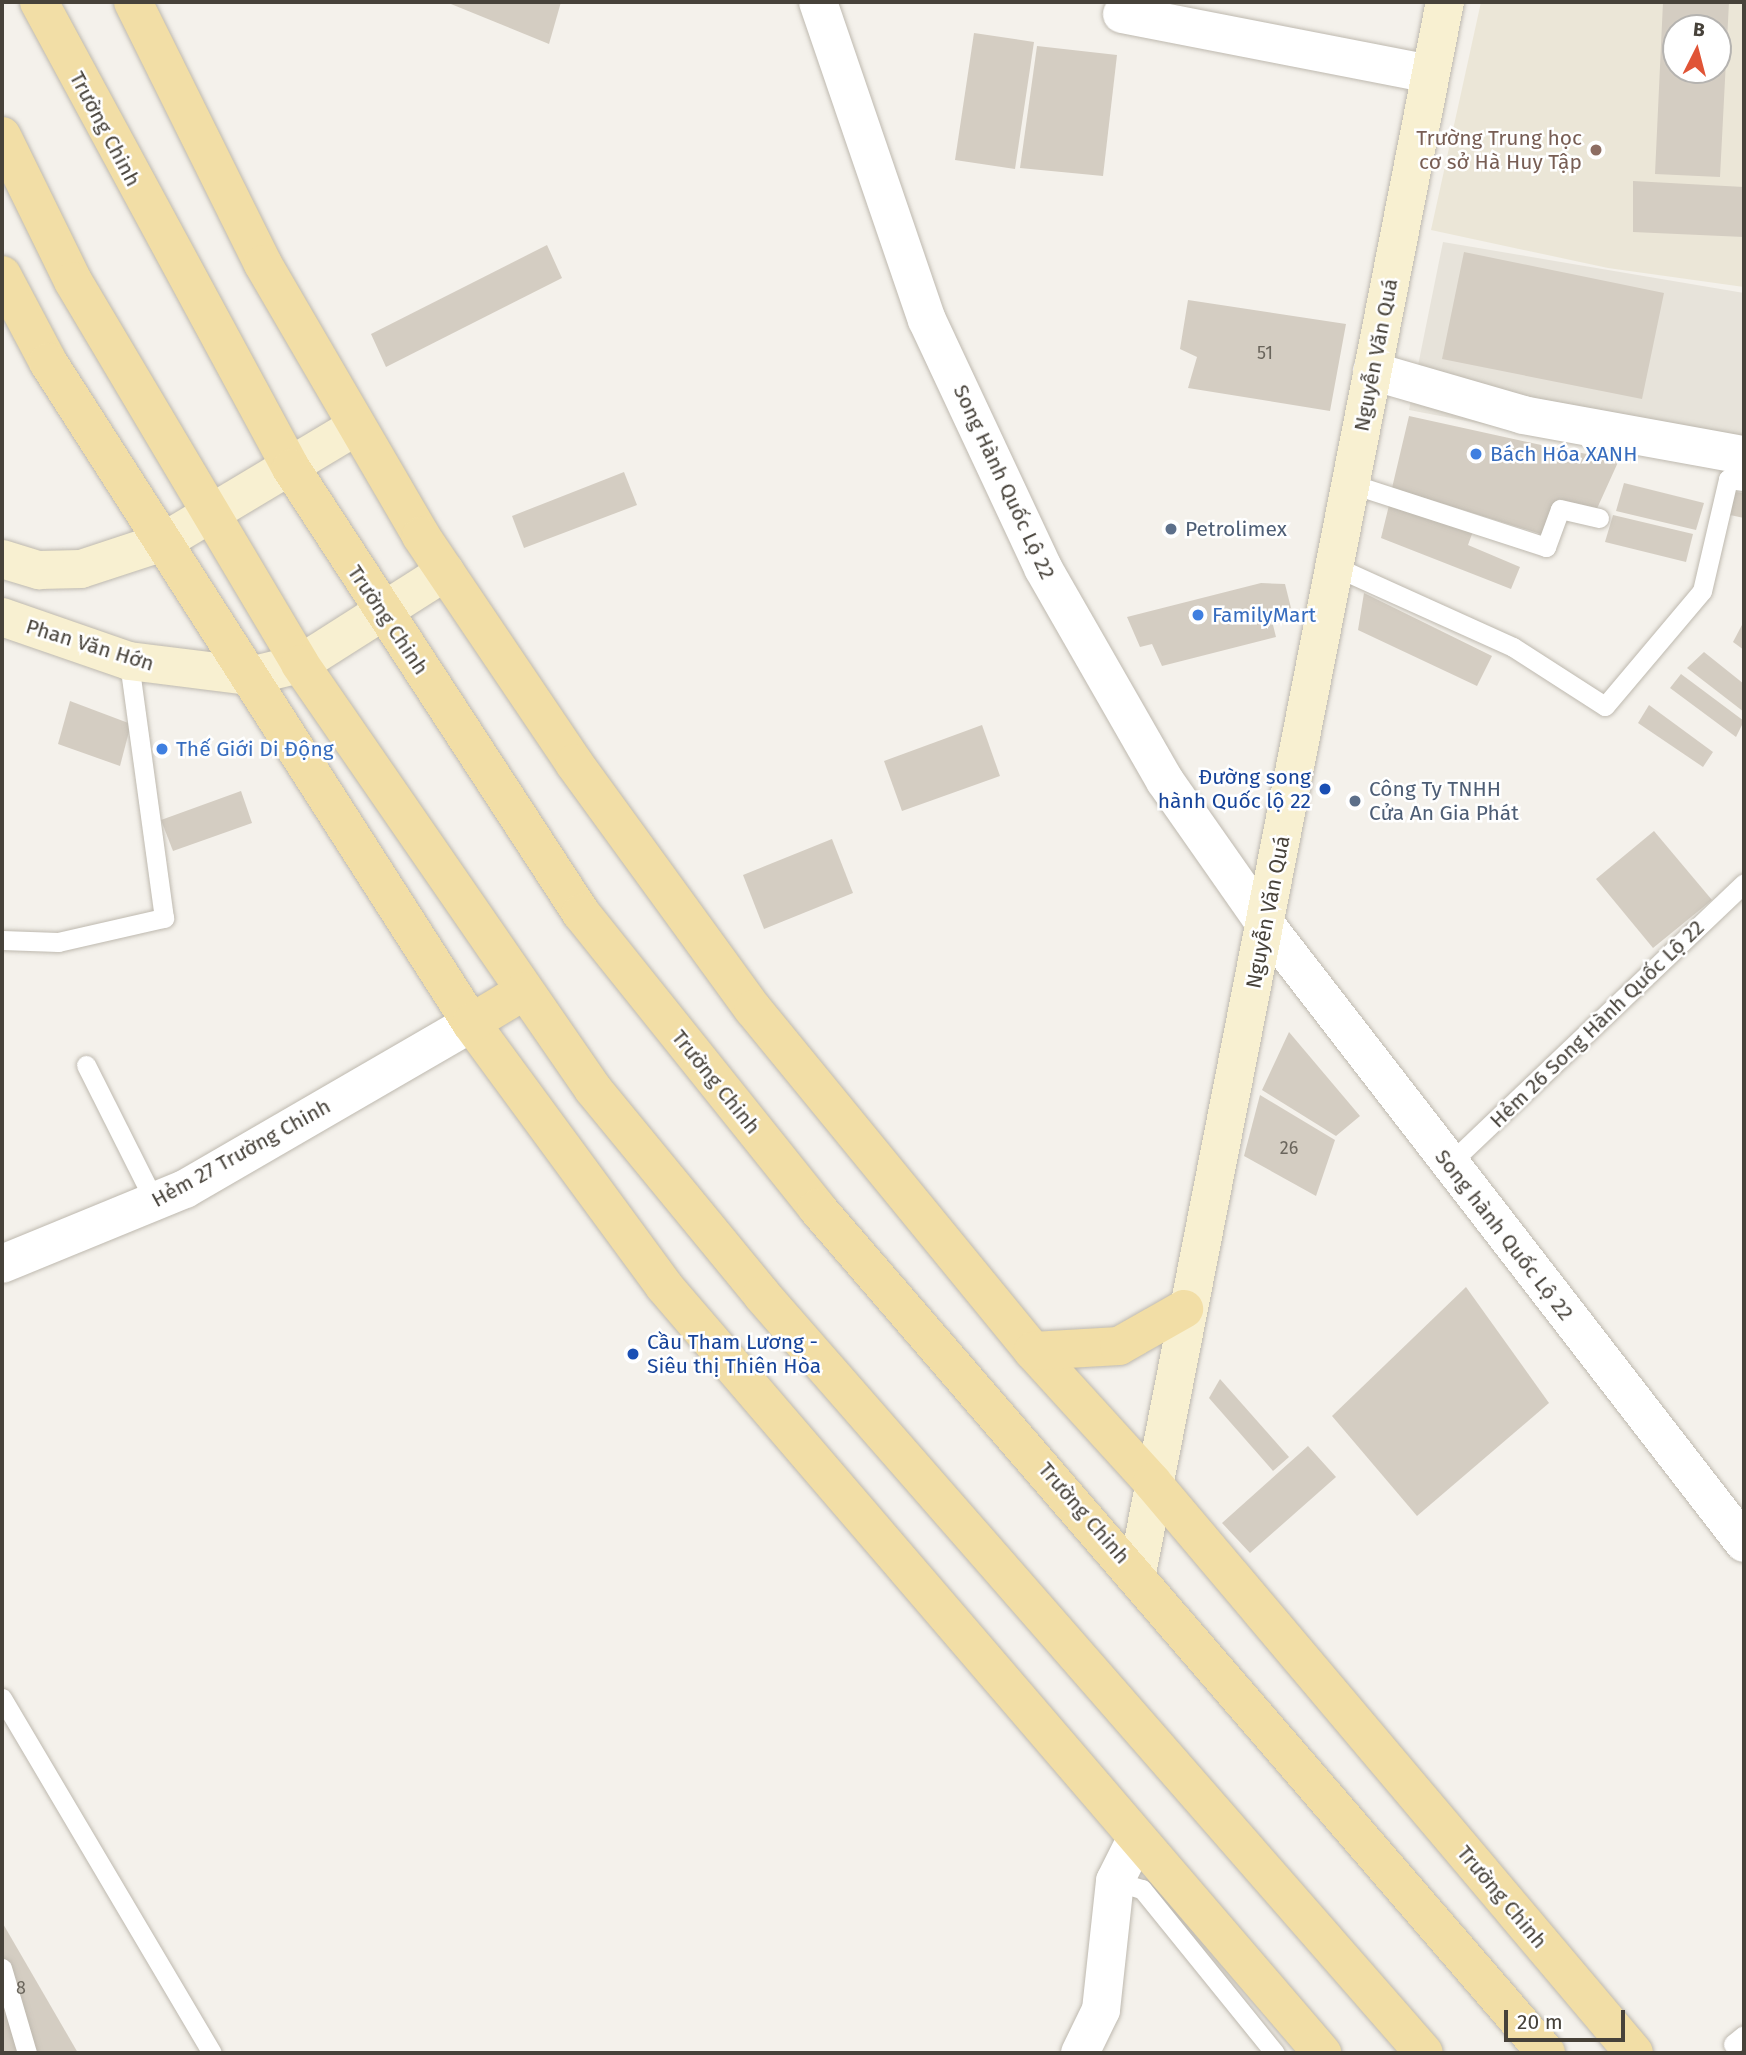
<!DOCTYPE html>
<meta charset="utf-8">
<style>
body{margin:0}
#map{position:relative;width:1746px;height:2055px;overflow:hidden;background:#f4f1eb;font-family:"Fira Sans",sans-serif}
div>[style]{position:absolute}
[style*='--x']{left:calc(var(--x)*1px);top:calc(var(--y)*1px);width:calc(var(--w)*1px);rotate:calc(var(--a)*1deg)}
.residential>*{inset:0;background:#e7e3da}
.education>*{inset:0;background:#ebe6d7}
.building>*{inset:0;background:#d4cdc2}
.roads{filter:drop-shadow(0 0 2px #beb9af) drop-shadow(0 0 2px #beb9af)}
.service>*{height:19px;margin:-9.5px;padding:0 9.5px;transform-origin:9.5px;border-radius:9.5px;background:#fff}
.minor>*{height:38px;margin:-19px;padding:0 19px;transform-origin:19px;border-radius:19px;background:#fff}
.tertiary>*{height:38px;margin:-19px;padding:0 19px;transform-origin:19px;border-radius:19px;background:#fff}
.secondary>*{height:38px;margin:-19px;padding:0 19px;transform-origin:19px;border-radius:19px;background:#f8f0d1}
.primary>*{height:38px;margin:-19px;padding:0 19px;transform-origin:19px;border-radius:19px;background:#f2dea6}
.dots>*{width:19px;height:19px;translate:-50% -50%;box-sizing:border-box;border:4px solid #fff;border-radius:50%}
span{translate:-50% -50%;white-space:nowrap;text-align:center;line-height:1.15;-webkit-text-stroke:5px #fff;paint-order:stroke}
.number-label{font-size:18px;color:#6a655c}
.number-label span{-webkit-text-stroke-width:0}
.street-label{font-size:21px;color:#47423a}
.education-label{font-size:21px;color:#785e54}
.right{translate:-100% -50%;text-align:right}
.shop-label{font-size:21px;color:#366cbe}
.left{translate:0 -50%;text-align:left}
.service-label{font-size:21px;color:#4e5e75}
.transit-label{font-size:21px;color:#164399}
.frame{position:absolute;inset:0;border:4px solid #47423a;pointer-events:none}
.north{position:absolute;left:1662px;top:14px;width:70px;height:70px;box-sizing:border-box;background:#fff;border:2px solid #b5b3b0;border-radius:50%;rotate:6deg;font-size:19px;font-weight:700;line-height:28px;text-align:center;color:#47423a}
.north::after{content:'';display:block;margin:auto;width:24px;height:32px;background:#e05436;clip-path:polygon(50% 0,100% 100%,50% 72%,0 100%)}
.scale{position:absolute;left:1504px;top:2010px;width:121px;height:32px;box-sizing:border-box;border:4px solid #47423a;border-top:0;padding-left:9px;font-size:21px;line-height:24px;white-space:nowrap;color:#47423a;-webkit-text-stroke:5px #fff;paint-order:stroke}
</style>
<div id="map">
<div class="residential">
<i style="clip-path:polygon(1443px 242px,1744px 293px,1744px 474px,1409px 410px)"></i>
</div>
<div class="education">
<i style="clip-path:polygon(evenodd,1481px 2px,1744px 2px,1744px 287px,1608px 268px,1431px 230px,1481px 2px,1676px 28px,1718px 28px,1718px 70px,1676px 70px,1676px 28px)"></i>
</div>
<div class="building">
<i style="clip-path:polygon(446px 2px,561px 2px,549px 44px)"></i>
<i style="clip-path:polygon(evenodd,1663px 2px,1729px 2px,1720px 177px,1655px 174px,1663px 2px,1676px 28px,1718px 28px,1718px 70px,1676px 70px,1676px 28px)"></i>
<i style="clip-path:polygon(974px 33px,1034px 42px,1015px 169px,955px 160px)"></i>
<i style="clip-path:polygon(1037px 46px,1117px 55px,1103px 176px,1020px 168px)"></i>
<i style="clip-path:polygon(1633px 181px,1744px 187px,1744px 237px,1633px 232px)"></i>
<i style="clip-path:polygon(547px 245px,562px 278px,386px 367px,371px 334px)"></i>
<i style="clip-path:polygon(1464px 252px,1664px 293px,1642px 399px,1442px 359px)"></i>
<i style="clip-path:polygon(1188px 300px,1346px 324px,1330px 411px,1188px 388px,1197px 357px,1180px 349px)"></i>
<i style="clip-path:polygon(1409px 416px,1555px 448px,1619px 460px,1595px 513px,1559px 499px,1544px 535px,1392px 488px)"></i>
<i style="clip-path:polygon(624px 472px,637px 505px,524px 548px,512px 516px)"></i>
<i style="clip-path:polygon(1624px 483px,1704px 503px,1696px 530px,1616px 511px)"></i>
<i style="clip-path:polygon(1734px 492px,1744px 493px,1744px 518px,1730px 515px)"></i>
<i style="clip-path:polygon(1391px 497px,1476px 523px,1468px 545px,1520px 567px,1511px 589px,1381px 538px)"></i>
<i style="clip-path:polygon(1613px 515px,1693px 534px,1686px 562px,1605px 542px)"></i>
<i style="clip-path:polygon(1261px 583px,1285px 584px,1291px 608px,1270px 613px,1276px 637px,1162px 666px,1152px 644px,1140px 647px,1127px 617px)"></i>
<i style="clip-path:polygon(1364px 593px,1492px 656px,1477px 686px,1358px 630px)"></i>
<i style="clip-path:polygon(1743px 623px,1744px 624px,1744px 650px,1733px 642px)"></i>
<i style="clip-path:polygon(1704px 652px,1744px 684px,1744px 712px,1687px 668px)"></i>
<i style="clip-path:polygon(1681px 674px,1744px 721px,1736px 737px,1670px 688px)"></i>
<i style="clip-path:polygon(70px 701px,131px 724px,120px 766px,58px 744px)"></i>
<i style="clip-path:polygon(1649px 705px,1713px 752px,1703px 767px,1638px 723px)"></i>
<i style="clip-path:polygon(982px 725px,1000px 776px,902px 811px,884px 761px)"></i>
<i style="clip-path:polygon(241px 791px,252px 823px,173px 851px,161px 820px)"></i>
<i style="clip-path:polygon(1654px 831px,1712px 900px,1653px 948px,1596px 879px)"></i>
<i style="clip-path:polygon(832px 839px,853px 893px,764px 929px,743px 875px)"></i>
<i style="clip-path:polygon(1289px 1032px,1360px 1116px,1336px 1136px,1262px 1090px)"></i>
<i style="clip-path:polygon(1260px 1095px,1335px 1140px,1316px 1196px,1244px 1156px)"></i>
<i style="clip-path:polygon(1466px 1287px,1549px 1403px,1417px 1516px,1332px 1416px)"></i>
<i style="clip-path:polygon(1220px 1379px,1289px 1457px,1273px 1471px,1209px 1398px)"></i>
<i style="clip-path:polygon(1308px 1446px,1336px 1477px,1250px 1553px,1222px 1523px)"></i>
<i style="clip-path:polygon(2px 1922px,78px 2053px,2px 2053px)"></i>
</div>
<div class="roads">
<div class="service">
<i style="--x:1352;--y:484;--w:204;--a:18"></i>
<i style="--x:1546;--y:547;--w:40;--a:-69.8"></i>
<i style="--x:1560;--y:509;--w:40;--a:13"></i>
<i style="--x:1336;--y:567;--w:194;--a:24.3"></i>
<i style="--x:1513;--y:647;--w:109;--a:32.7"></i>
<i style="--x:1605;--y:706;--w:150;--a:-49.9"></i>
<i style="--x:1702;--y:591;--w:115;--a:-76.9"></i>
<i style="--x:1728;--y:479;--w:16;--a:7"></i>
<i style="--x:2;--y:940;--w:56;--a:2"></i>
<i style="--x:58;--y:942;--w:109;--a:-12.8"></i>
<i style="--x:164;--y:918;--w:259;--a:-97.8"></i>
<i style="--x:86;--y:1065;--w:153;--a:63.3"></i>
<i style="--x:1449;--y:1164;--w:407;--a:-43.6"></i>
<i style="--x:2;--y:1698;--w:412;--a:59.4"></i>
<i style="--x:1115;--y:1881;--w:28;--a:17"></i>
<i style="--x:1142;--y:1889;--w:211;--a:51"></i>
<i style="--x:2;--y:1968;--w:89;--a:73.6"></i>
<i style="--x:1733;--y:2044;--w:14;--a:-39"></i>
</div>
<div class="minor">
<i style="--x:1122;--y:14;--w:314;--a:11"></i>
<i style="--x:1372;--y:371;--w:157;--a:16.2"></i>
<i style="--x:1523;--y:415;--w:225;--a:10.3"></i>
<i style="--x:2;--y:1264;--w:198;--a:-22.3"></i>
<i style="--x:185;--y:1189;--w:331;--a:-30.1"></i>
<i style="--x:1080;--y:2053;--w:48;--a:-64"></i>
<i style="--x:1101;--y:2010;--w:130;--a:-83.8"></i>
<i style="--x:1115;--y:1881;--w:45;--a:-63.4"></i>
</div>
<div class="tertiary">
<i style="--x:818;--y:2;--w:336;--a:71.1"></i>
<i style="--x:927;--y:320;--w:274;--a:64.9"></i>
<i style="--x:1043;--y:568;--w:245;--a:60.2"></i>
<i style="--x:1165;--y:781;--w:176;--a:55"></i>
<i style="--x:1266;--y:925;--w:781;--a:52.28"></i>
</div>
<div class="secondary">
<i style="--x:2;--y:559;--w:39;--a:17"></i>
<i style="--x:39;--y:570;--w:42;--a:-1.4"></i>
<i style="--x:81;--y:569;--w:86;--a:-18.2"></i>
<i style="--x:163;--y:542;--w:224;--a:-30.9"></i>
<i style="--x:2;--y:617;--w:134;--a:19.1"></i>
<i style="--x:129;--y:661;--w:122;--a:7.1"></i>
<i style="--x:250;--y:676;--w:51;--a:-13.5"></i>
<i style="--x:300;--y:664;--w:172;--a:-32.4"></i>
<i style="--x:1137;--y:1573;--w:1601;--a:-78.91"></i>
</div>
<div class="primary">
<i style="--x:39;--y:2;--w:530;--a:61.6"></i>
<i style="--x:291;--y:468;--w:531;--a:56.91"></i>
<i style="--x:581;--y:913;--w:378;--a:51.3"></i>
<i style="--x:817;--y:1208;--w:1116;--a:49.21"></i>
<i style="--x:133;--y:2;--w:292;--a:63.6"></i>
<i style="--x:263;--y:264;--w:315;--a:59.8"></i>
<i style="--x:421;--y:536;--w:274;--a:56"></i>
<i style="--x:574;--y:763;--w:304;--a:54"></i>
<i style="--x:753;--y:1009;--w:442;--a:50.7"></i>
<i style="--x:1033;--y:1351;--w:177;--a:47.7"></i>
<i style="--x:1152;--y:1482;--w:747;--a:49.83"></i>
<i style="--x:2;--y:136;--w:161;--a:63.9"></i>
<i style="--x:73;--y:281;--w:445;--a:59.3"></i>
<i style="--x:300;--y:664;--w:516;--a:55.42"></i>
<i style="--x:593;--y:1089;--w:266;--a:50.6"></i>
<i style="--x:762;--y:1295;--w:1006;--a:48.87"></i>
<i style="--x:2;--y:275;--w:98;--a:62.1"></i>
<i style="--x:48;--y:362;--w:785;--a:57.38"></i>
<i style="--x:471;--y:1023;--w:326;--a:53.7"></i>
<i style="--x:664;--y:1286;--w:1011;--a:49.37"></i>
<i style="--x:471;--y:1023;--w:62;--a:-31.1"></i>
<i style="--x:1033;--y:1351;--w:86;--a:-3.3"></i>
<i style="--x:1119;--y:1346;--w:75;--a:-29.6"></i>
</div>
</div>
<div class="dots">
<i style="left:1596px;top:150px;background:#8d6e63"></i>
<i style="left:1476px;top:454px;background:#3f7fe0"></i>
<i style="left:1171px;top:529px;background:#5c6f8a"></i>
<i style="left:1198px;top:615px;background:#3f7fe0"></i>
<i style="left:162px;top:749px;background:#3f7fe0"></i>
<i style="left:1325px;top:789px;background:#1a4fb4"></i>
<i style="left:1355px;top:801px;background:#5c6f8a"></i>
<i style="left:633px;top:1354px;background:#1a4fb4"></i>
</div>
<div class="number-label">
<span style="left:1265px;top:353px">51</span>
<span style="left:1289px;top:1148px">26</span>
<span style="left:21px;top:1988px">8</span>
</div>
<div class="street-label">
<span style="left:105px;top:129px;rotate:62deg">Trường Chinh</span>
<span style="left:1376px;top:355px;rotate:-79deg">Nguyễn Văn Quá</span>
<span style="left:1004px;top:482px;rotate:65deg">Song Hành Quốc Lộ 22</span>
<span style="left:388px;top:620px;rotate:56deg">Trường Chinh</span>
<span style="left:90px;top:645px;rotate:17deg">Phan Văn Hớn</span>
<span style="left:1268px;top:912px;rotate:-79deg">Nguyễn Văn Quá</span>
<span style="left:1597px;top:1024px;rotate:-44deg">Hẻm 26 Song Hành Quốc Lộ 22</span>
<span style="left:716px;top:1082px;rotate:51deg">Trường Chinh</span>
<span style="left:241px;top:1153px;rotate:-29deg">Hẻm 27 Trường Chinh</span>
<span style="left:1504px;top:1235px;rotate:52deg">Song hành Quốc Lộ 22</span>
<span style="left:1084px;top:1513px;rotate:49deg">Trường Chinh</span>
<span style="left:1502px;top:1897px;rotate:50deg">Trường Chinh</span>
</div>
<div class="education-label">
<span class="right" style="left:1582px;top:150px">Trường Trung học<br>cơ sở Hà Huy Tập</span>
</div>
<div class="shop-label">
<span class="left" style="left:1490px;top:454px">Bách Hóa XANH</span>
<span class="left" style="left:1212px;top:615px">FamilyMart</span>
<span class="left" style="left:176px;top:749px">Thế Giới Di Động</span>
</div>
<div class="service-label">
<span class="left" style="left:1185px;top:529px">Petrolimex</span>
<span class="left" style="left:1369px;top:801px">Công Ty TNHH<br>Cửa An Gia Phát</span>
</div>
<div class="transit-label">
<span class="right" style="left:1311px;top:789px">Đường song<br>hành Quốc lộ 22</span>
<span class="left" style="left:647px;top:1354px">Cầu Tham Lương -<br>Siêu thị Thiên Hòa</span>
</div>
<div class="frame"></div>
<div class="north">B</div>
<div class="scale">20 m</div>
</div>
